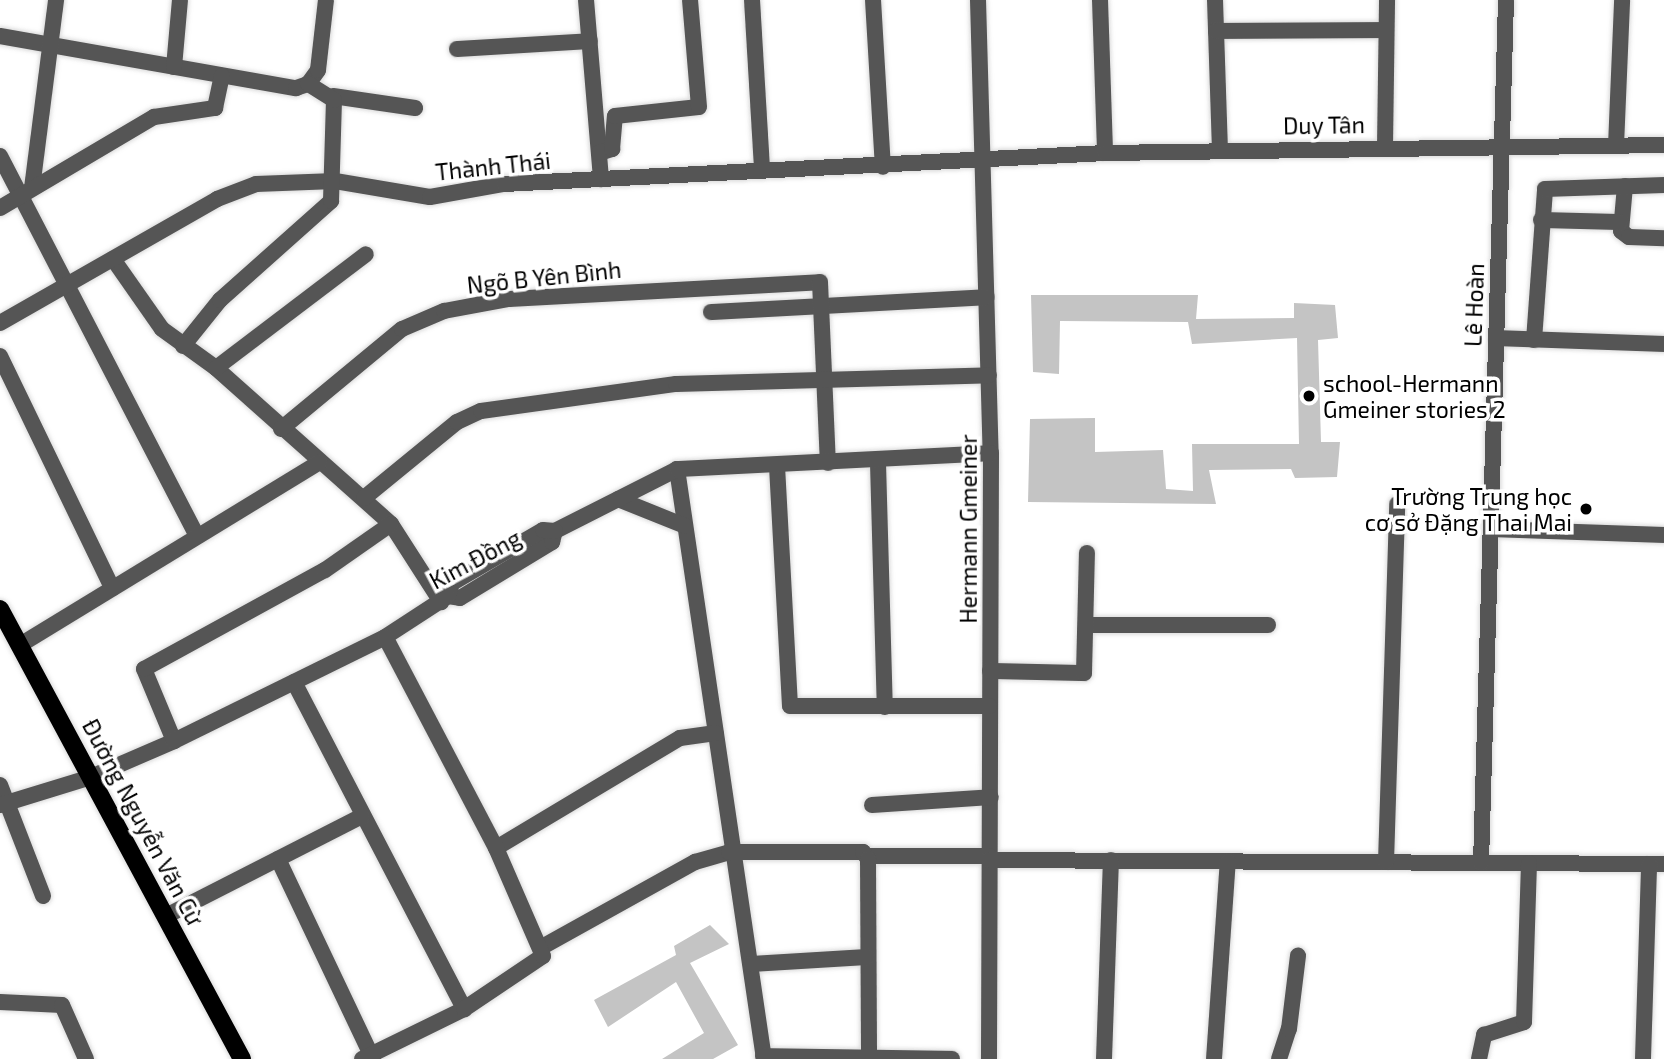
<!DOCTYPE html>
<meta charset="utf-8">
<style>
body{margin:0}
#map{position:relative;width:1664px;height:1059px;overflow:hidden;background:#fff;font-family:"Exo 2",sans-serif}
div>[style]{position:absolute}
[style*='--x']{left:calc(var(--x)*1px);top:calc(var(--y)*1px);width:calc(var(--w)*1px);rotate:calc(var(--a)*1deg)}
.building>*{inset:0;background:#c4c4c4}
.roads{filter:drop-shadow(0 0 2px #dbdbdb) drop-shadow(0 0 2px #dbdbdb)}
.minor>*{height:16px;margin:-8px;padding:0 8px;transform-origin:8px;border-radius:8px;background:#555}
.major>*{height:18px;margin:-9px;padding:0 9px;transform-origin:9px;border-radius:9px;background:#000}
.dots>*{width:19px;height:19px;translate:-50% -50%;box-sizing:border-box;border:4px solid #fff;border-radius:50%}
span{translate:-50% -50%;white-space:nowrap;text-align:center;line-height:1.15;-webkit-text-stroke:7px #fff;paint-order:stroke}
.street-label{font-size:23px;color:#000}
.poi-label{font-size:23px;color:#000}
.left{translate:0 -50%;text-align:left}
.right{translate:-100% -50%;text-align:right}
</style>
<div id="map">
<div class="building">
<i style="clip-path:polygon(1031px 295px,1198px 295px,1196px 319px,1294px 318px,1294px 303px,1335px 305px,1338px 338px,1318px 340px,1321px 442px,1340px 442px,1337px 477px,1295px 478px,1291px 469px,1209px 470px,1216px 504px,1028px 502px,1030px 419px,1095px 418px,1095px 452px,1163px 450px,1166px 489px,1193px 491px,1192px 444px,1299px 444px,1297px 338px,1192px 344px,1188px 322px,1060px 321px,1059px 374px,1033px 372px)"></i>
<i style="clip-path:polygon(710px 925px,729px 944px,690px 963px,738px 1045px,713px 1059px,662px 1059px,704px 1033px,676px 982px,608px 1027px,594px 1000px,676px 955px,674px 946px)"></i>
</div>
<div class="roads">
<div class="minor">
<i style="--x:586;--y:0;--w:180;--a:85.2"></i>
<i style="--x:752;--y:0;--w:170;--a:86.6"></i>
<i style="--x:873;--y:0;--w:167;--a:86.6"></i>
<i style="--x:978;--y:0;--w:453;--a:88.4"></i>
<i style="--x:991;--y:453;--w:606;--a:90.19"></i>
<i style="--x:1100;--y:0;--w:153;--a:88.1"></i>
<i style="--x:1215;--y:0;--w:150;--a:88.1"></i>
<i style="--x:1216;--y:31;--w:170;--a:-0.3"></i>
<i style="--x:0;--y:36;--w:301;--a:10"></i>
<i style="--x:296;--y:88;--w:13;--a:-18"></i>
<i style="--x:308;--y:84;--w:17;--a:-54"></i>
<i style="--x:318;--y:70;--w:70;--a:-83.5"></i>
<i style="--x:457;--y:49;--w:133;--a:-3.4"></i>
<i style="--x:174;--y:67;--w:67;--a:-84.9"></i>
<i style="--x:333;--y:96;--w:83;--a:8.3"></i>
<i style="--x:1385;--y:146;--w:146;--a:-89.2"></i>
<i style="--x:1616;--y:146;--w:146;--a:-87.6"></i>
<i style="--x:599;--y:153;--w:14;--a:-17"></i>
<i style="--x:612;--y:149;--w:33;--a:-85"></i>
<i style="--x:615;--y:116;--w:84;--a:-6.1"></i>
<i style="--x:699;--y:107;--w:107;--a:-94.8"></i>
<i style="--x:0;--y:156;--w:426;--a:62.6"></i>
<i style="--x:1625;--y:186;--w:45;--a:95.1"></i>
<i style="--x:1621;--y:231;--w:10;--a:37"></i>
<i style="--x:1629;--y:237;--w:35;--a:2"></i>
<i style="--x:32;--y:188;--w:190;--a:-82.7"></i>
<i style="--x:0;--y:208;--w:179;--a:-30.6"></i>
<i style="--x:154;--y:117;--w:62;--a:-8.4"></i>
<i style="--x:215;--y:108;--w:33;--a:-78"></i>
<i style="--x:1541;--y:220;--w:79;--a:1.5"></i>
<i style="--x:113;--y:259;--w:85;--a:55"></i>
<i style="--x:162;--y:329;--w:67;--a:35.8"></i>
<i style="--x:216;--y:368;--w:234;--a:41.7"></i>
<i style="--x:391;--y:524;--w:93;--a:57.3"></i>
<i style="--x:711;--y:312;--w:276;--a:-3.1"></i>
<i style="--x:0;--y:323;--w:250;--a:-29.7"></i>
<i style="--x:217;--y:199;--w:42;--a:-21"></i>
<i style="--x:256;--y:184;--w:79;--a:-2.2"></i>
<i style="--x:335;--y:181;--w:96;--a:9.6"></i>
<i style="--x:430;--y:197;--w:75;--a:-10"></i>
<i style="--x:504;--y:184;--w:602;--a:-2.95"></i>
<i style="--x:1105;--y:153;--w:559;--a:-0.82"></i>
<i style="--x:1496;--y:338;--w:168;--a:2"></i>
<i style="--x:1534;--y:340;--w:151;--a:-85.8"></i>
<i style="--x:1545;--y:189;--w:119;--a:-1.9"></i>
<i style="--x:183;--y:346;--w:59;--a:-51.2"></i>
<i style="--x:220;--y:300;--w:149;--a:-41.7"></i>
<i style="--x:331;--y:201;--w:101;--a:-88.3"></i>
<i style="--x:334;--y:100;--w:31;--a:-148"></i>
<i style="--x:0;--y:356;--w:258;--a:64.2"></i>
<i style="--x:216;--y:368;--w:188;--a:-37.2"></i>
<i style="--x:281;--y:429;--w:157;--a:-39.6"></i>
<i style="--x:402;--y:329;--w:46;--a:-23.2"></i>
<i style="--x:444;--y:311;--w:66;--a:-10.5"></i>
<i style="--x:509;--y:299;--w:311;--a:-3.1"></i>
<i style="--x:820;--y:282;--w:181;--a:87.5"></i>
<i style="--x:878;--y:463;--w:244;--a:88.4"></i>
<i style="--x:777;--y:466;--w:240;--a:86.9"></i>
<i style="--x:790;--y:706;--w:199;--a:0"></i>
<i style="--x:677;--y:469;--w:596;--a:81.61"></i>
<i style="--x:364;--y:498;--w:120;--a:-39.3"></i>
<i style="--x:457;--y:422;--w:26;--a:-25"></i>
<i style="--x:481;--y:411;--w:197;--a:-7.9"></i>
<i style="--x:676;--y:384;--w:313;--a:-1.6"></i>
<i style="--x:618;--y:499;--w:72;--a:21.9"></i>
<i style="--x:1491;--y:529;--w:173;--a:2"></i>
<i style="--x:448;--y:596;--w:12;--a:9"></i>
<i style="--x:460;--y:598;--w:108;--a:-31.3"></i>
<i style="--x:552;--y:542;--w:11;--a:-75"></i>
<i style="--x:555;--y:531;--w:137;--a:-26.9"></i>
<i style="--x:677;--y:469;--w:314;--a:-2.9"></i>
<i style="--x:448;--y:596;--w:14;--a:-73"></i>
<i style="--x:452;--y:583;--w:105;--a:-30.2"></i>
<i style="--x:543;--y:530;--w:12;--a:5"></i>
<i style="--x:1088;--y:625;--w:180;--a:0"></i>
<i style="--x:20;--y:645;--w:351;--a:-31.4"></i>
<i style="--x:990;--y:671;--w:94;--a:1.2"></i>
<i style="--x:1084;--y:673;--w:120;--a:-88.6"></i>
<i style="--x:294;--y:682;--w:369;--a:62.5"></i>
<i style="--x:174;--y:741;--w:78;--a:-112.6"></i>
<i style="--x:144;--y:669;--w:206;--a:-28.7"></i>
<i style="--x:325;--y:570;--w:80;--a:-34.9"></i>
<i style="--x:0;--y:785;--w:119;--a:68.8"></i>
<i style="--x:0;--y:805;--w:95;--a:-17.1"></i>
<i style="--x:91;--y:777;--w:90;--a:-23.4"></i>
<i style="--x:174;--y:741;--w:235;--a:-26.2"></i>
<i style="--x:385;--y:637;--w:75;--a:-33.1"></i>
<i style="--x:872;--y:805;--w:119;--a:-3.8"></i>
<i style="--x:496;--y:848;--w:214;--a:-30.9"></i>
<i style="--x:680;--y:738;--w:36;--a:-8"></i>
<i style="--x:867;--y:856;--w:122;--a:0"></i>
<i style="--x:278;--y:859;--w:221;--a:64.6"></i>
<i style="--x:989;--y:860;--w:675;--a:0.34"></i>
<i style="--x:1386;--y:862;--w:358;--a:-88.2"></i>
<i style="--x:1481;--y:863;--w:863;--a:-88.34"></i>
<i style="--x:166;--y:916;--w:220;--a:-27"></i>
<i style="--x:542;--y:947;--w:175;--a:-29.1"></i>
<i style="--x:695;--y:862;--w:35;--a:-16"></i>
<i style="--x:729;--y:852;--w:134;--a:0"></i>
<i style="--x:863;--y:852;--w:9;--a:54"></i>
<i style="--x:868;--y:859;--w:200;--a:89.7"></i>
<i style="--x:751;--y:964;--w:116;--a:-3.5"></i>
<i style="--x:0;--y:1002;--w:62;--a:2.8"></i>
<i style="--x:62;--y:1005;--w:59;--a:66"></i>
<i style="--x:763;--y:1056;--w:189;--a:0.9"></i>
<i style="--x:362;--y:1059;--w:114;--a:-26.1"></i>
<i style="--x:464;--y:1009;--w:95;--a:-33.9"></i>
<i style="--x:543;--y:956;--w:118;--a:-113.5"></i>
<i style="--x:496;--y:848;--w:238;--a:-117.7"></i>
<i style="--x:1104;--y:1059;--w:199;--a:-88"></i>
<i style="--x:1214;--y:1059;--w:198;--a:-86"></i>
<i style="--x:1279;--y:1059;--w:32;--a:-72"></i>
<i style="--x:1289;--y:1029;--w:74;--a:-83"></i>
<i style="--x:1479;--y:1059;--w:25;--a:-78"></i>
<i style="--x:1484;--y:1035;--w:42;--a:-18"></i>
<i style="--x:1524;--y:1022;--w:159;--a:-88.2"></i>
<i style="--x:1643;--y:1059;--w:195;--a:-88.2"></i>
</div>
<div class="major">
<i style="--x:0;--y:609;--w:511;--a:61.73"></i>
</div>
</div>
<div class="dots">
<i style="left:1309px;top:396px;background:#000"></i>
<i style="left:1586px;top:509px;background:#000"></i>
</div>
<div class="street-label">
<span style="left:1324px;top:125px;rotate:-1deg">Duy Tân</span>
<span style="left:493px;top:166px;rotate:-6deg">Thành Thái</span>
<span style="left:544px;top:277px;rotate:-6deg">Ngõ B Yên Bình</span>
<span style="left:1474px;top:305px;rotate:-88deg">Lê Hoàn</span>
<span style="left:968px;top:529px;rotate:-90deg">Hermann Gmeiner</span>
<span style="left:475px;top:559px;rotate:-28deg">Kim Đồng</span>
<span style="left:143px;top:822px;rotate:62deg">Đường Nguyễn Văn Cừ</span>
</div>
<div class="poi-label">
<span class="left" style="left:1323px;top:396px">school-Hermann<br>Gmeiner stories 2</span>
<span class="right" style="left:1572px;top:509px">Trường Trung học<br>cơ sở Đặng Thai Mai</span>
</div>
</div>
